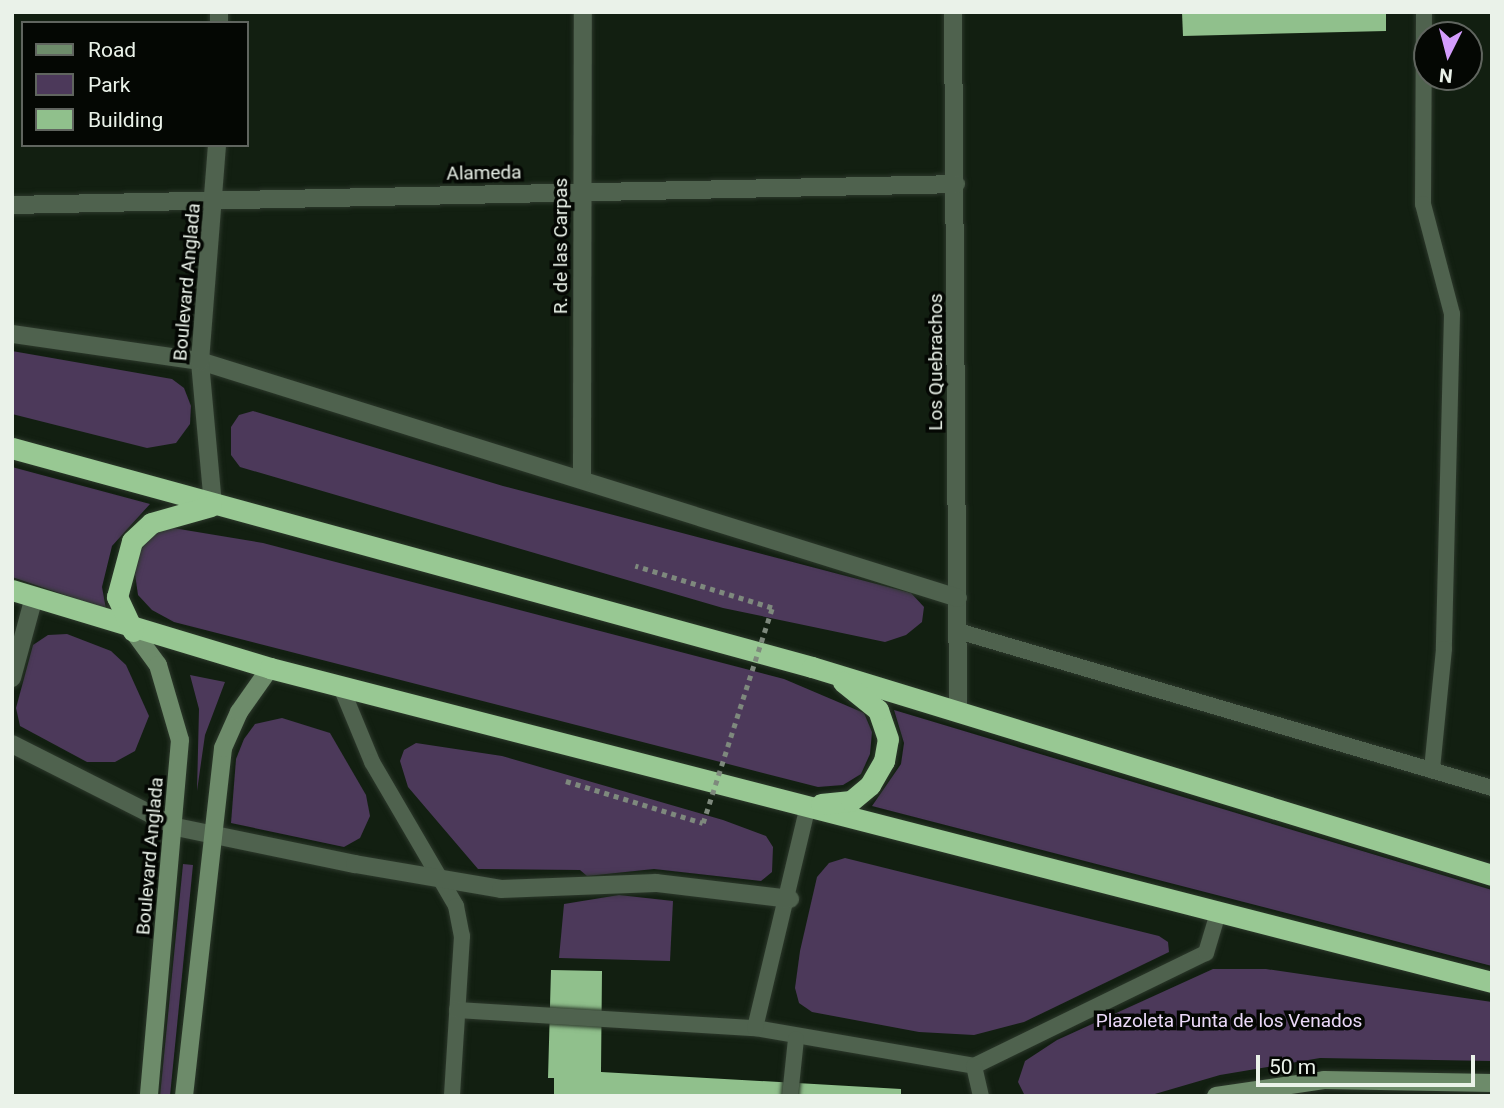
<!DOCTYPE html>
<style>
body{margin:0}
#map{position:relative;width:1504px;height:1108px;overflow:hidden;background:#121f11;font-family:Roboto,sans-serif}
div>[style]{position:absolute}
[style*='--x']{left:calc(var(--x)*1px);top:calc(var(--y)*1px);width:calc(var(--w)*1px);rotate:calc(var(--a)*1deg)}
.green>*{inset:0;background:#4c395a}
.building>*{inset:0;background:#90c08c}
.roads{filter:drop-shadow(0 0 2px #2c382b) drop-shadow(0 0 2px #2c382b)}
.lane>*{height:16px;margin:-8px;padding:0 8px;transform-origin:8px;border-radius:8px;background:#4f624e}
.street>*{height:18px;margin:-9px;padding:0 9px;transform-origin:9px;border-radius:9px;background:#4f624e}
.secondary>*{height:18px;margin:-9px;padding:0 9px;transform-origin:9px;border-radius:9px;background:#6d8b6a}
.highway>*{height:21px;margin:-10.5px;padding:0 10.5px;transform-origin:10.5px;border-radius:10.5px;background:#98c893}
.path-bridge>*{height:4.5px;margin-top:-2.25px;transform-origin:0;background:repeating-linear-gradient(90deg,#7e897d 0 5px,transparent 0 10px)}
span{translate:-50% -50%;white-space:nowrap;text-align:center;line-height:1.15;-webkit-text-stroke:7px #040703;paint-order:stroke}
.street-label{font-size:19px;color:#eaf2e9}
.park-label{font-size:19px;color:#ebd9f9}
.frame{position:absolute;inset:0;border:14px solid #eaf2e9;pointer-events:none}
.legend{position:absolute;left:21px;top:21px;width:228px;height:126px;box-sizing:border-box;background:#040703;border:2px solid #60655f;margin:0;padding:9px 12px;list-style:none;font-size:21px;color:#eaf2e9}
.legend li{display:flex;align-items:center;gap:14px;height:35px}
.legend b{width:35px;border:2px solid #60655f}
.north{position:absolute;left:1413px;top:21px;width:70px;height:70px;box-sizing:border-box;background:#040703;border:2px solid #60655f;border-radius:50%;rotate:186deg;font-size:19px;font-weight:700;line-height:28px;text-align:center;color:#eaf2e9}
.north::after{content:'';display:block;margin:auto;width:24px;height:32px;background:#d39cfc;clip-path:polygon(50% 0,100% 100%,50% 72%,0 100%)}
.scale{position:absolute;left:1256px;top:1055px;width:219px;height:32px;box-sizing:border-box;border:4px solid #eaf2e9;border-top:0;padding-left:9px;font-size:21px;line-height:24px;white-space:nowrap;color:#eaf2e9;-webkit-text-stroke:5px #040703;paint-order:stroke}
</style>
<div id="map">
<div class="green">
<i style="clip-path:polygon(12px 351px,172px 379px,184px 388px,191px 406px,190px 424px,176px 443px,147px 448px,12px 414px)"></i>
<i style="clip-path:polygon(253px 411px,503px 486px,911px 593px,924px 607px,922px 622px,906px 635px,885px 642px,723px 608px,240px 467px,231px 455px,231px 427px,239px 415px)"></i>
<i style="clip-path:polygon(12px 467px,150px 504px,112px 546px,102px 587px,106px 609px,12px 577px)"></i>
<i style="clip-path:polygon(173px 528px,263px 543px,784px 679px,864px 713px,872px 732px,870px 754px,861px 774px,843px 785px,818px 787px,174px 622px,152px 610px,138px 595px,135px 574px,139px 551px,153px 533px)"></i>
<i style="clip-path:polygon(67px 634px,111px 651px,126px 665px,149px 716px,135px 751px,115px 762px,87px 762px,20px 726px,16px 708px,33px 645px,48px 635px)"></i>
<i style="clip-path:polygon(190px 675px,225px 682px,205px 735px,197px 791px,199px 709px)"></i>
<i style="clip-path:polygon(894px 710px,1492px 890px,1492px 966px,872px 806px,901px 764px,904px 743px)"></i>
<i style="clip-path:polygon(282px 718px,330px 733px,366px 795px,370px 816px,360px 838px,344px 847px,231px 823px,236px 759px,244px 739px,255px 724px)"></i>
<i style="clip-path:polygon(416px 743px,502px 756px,723px 820px,766px 836px,773px 847px,772px 872px,761px 881px,654px 869px,587px 876px,580px 870px,478px 869px,408px 787px,400px 761px,404px 750px)"></i>
<i style="clip-path:polygon(845px 858px,1159px 936px,1168px 942px,1169px 952px,1024px 1022px,974px 1035px,919px 1032px,812px 1012px,799px 1003px,795px 988px,800px 951px,817px 877px,829px 863px)"></i>
<i style="clip-path:polygon(183px 864px,193px 865px,170px 1096px,160px 1096px)"></i>
<i style="clip-path:polygon(619px 895px,673px 901px,670px 961px,559px 958px,564px 904px)"></i>
<i style="clip-path:polygon(1213px 969px,1266px 969px,1492px 1002px,1492px 1061px,1320px 1058px,1220px 1075px,1148px 1096px,1025px 1096px,1018px 1082px,1025px 1061px,1057px 1040px)"></i>
</div>
<div class="building">
<i style="clip-path:polygon(1182px 12px,1386px 12px,1386px 31px,1183px 36px)"></i>
<i style="clip-path:polygon(551px 970px,602px 971px,601px 1072px,901px 1089px,901px 1096px,554px 1096px,554px 1078px,548px 1078px)"></i>
</div>
<div class="roads">
<div class="lane">
<i style="--x:1424;--y:12;--w:192;--a:90.3"></i>
<i style="--x:1423;--y:204;--w:114;--a:75.2"></i>
<i style="--x:1452;--y:314;--w:335;--a:91.4"></i>
<i style="--x:1444;--y:649;--w:122;--a:95.7"></i>
<i style="--x:958;--y:631;--w:557;--a:16.38"></i>
<i style="--x:341;--y:687;--w:81;--a:67.5"></i>
<i style="--x:372;--y:762;--w:167;--a:59.7"></i>
<i style="--x:456;--y:906;--w:31;--a:79"></i>
<i style="--x:462;--y:936;--w:160;--a:93.6"></i>
<i style="--x:457;--y:1010;--w:299;--a:3.5"></i>
<i style="--x:755;--y:1028;--w:222;--a:9.8"></i>
<i style="--x:974;--y:1066;--w:258;--a:-26"></i>
<i style="--x:1206;--y:953;--w:42;--a:-73.3"></i>
<i style="--x:755;--y:1028;--w:229;--a:-76.6"></i>
<i style="--x:974;--y:1066;--w:31;--a:77"></i>
<i style="--x:790;--y:1096;--w:57;--a:-84"></i>
</div>
<div class="street">
<i style="--x:953;--y:12;--w:700;--a:89.59"></i>
<i style="--x:219;--y:23;--w:11;--a:-90"></i>
<i style="--x:12;--y:205;--w:944;--a:-1.27"></i>
<i style="--x:12;--y:334;--w:190;--a:8.2"></i>
<i style="--x:200;--y:361;--w:794;--a:17.36"></i>
<i style="--x:582;--y:479;--w:467;--a:-89.9"></i>
<i style="--x:213;--y:505;--w:145;--a:-95.2"></i>
<i style="--x:200;--y:361;--w:217;--a:-85.5"></i>
<i style="--x:12;--y:678;--w:84;--a:-74.8"></i>
<i style="--x:12;--y:744;--w:184;--a:26.8"></i>
<i style="--x:176;--y:827;--w:183;--a:11.7"></i>
<i style="--x:355;--y:864;--w:148;--a:9.7"></i>
<i style="--x:501;--y:889;--w:155;--a:-2.2"></i>
<i style="--x:656;--y:883;--w:135;--a:6.8"></i>
</div>
<div class="secondary">
<i style="--x:133;--y:631;--w:42;--a:53.7"></i>
<i style="--x:158;--y:665;--w:78;--a:73.7"></i>
<i style="--x:180;--y:740;--w:357;--a:95"></i>
<i style="--x:184;--y:1096;--w:350;--a:-83.6"></i>
<i style="--x:223;--y:748;--w:39;--a:-66"></i>
<i style="--x:239;--y:712;--w:54;--a:-54.8"></i>
<i style="--x:1216;--y:1096;--w:109;--a:-8.4"></i>
<i style="--x:1324;--y:1080;--w:168;--a:1"></i>
</div>
<div class="highway">
<i style="--x:12;--y:448;--w:829;--a:15.31"></i>
<i style="--x:812;--y:667;--w:711;--a:17.01"></i>
<i style="--x:12;--y:590;--w:270;--a:16.8"></i>
<i style="--x:270;--y:668;--w:1262;--a:14.41"></i>
<i style="--x:133;--y:631;--w:38;--a:-115"></i>
<i style="--x:117;--y:597;--w:58;--a:-75"></i>
<i style="--x:132;--y:541;--w:26;--a:-43"></i>
<i style="--x:151;--y:523;--w:62;--a:-15.8"></i>
<i style="--x:821;--y:804;--w:30;--a:-6"></i>
<i style="--x:851;--y:801;--w:25;--a:-40"></i>
<i style="--x:870;--y:785;--w:28;--a:-60"></i>
<i style="--x:884;--y:761;--w:22;--a:-80"></i>
<i style="--x:888;--y:739;--w:31;--a:-109"></i>
<i style="--x:878;--y:710;--w:45;--a:-141.3"></i>
</div>
</div>
<div class="path-bridge">
<i style="--x:566;--y:781;--w:143;--a:17"></i>
<i style="--x:703;--y:823;--w:226;--a:-72.2"></i>
<i style="--x:772;--y:608;--w:143;--a:-163"></i>
</div>
<div class="street-label">
<span style="left:484px;top:173px;rotate:-1deg">Alameda</span>
<span style="left:561px;top:246px;rotate:-90deg">R. de las Carpas</span>
<span style="left:187px;top:282px;rotate:-85deg">Boulevard Anglada</span>
<span style="left:936px;top:362px;rotate:-90deg">Los Quebrachos</span>
<span style="left:150px;top:856px;rotate:-85deg">Boulevard Anglada</span>
</div>
<div class="park-label">
<span style="left:1229px;top:1021px">Plazoleta Punta de los Venados</span>
</div>
<div class="frame"></div>
<ul class="legend">
<li><b style="height:9px;background:#6d8b6a"></b>Road</li>
<li><b style="height:19px;background:#4c395a"></b>Park</li>
<li><b style="height:19px;background:#90c08c"></b>Building</li>
</ul>
<div class="north">N</div>
<div class="scale">50 m</div>
</div>
